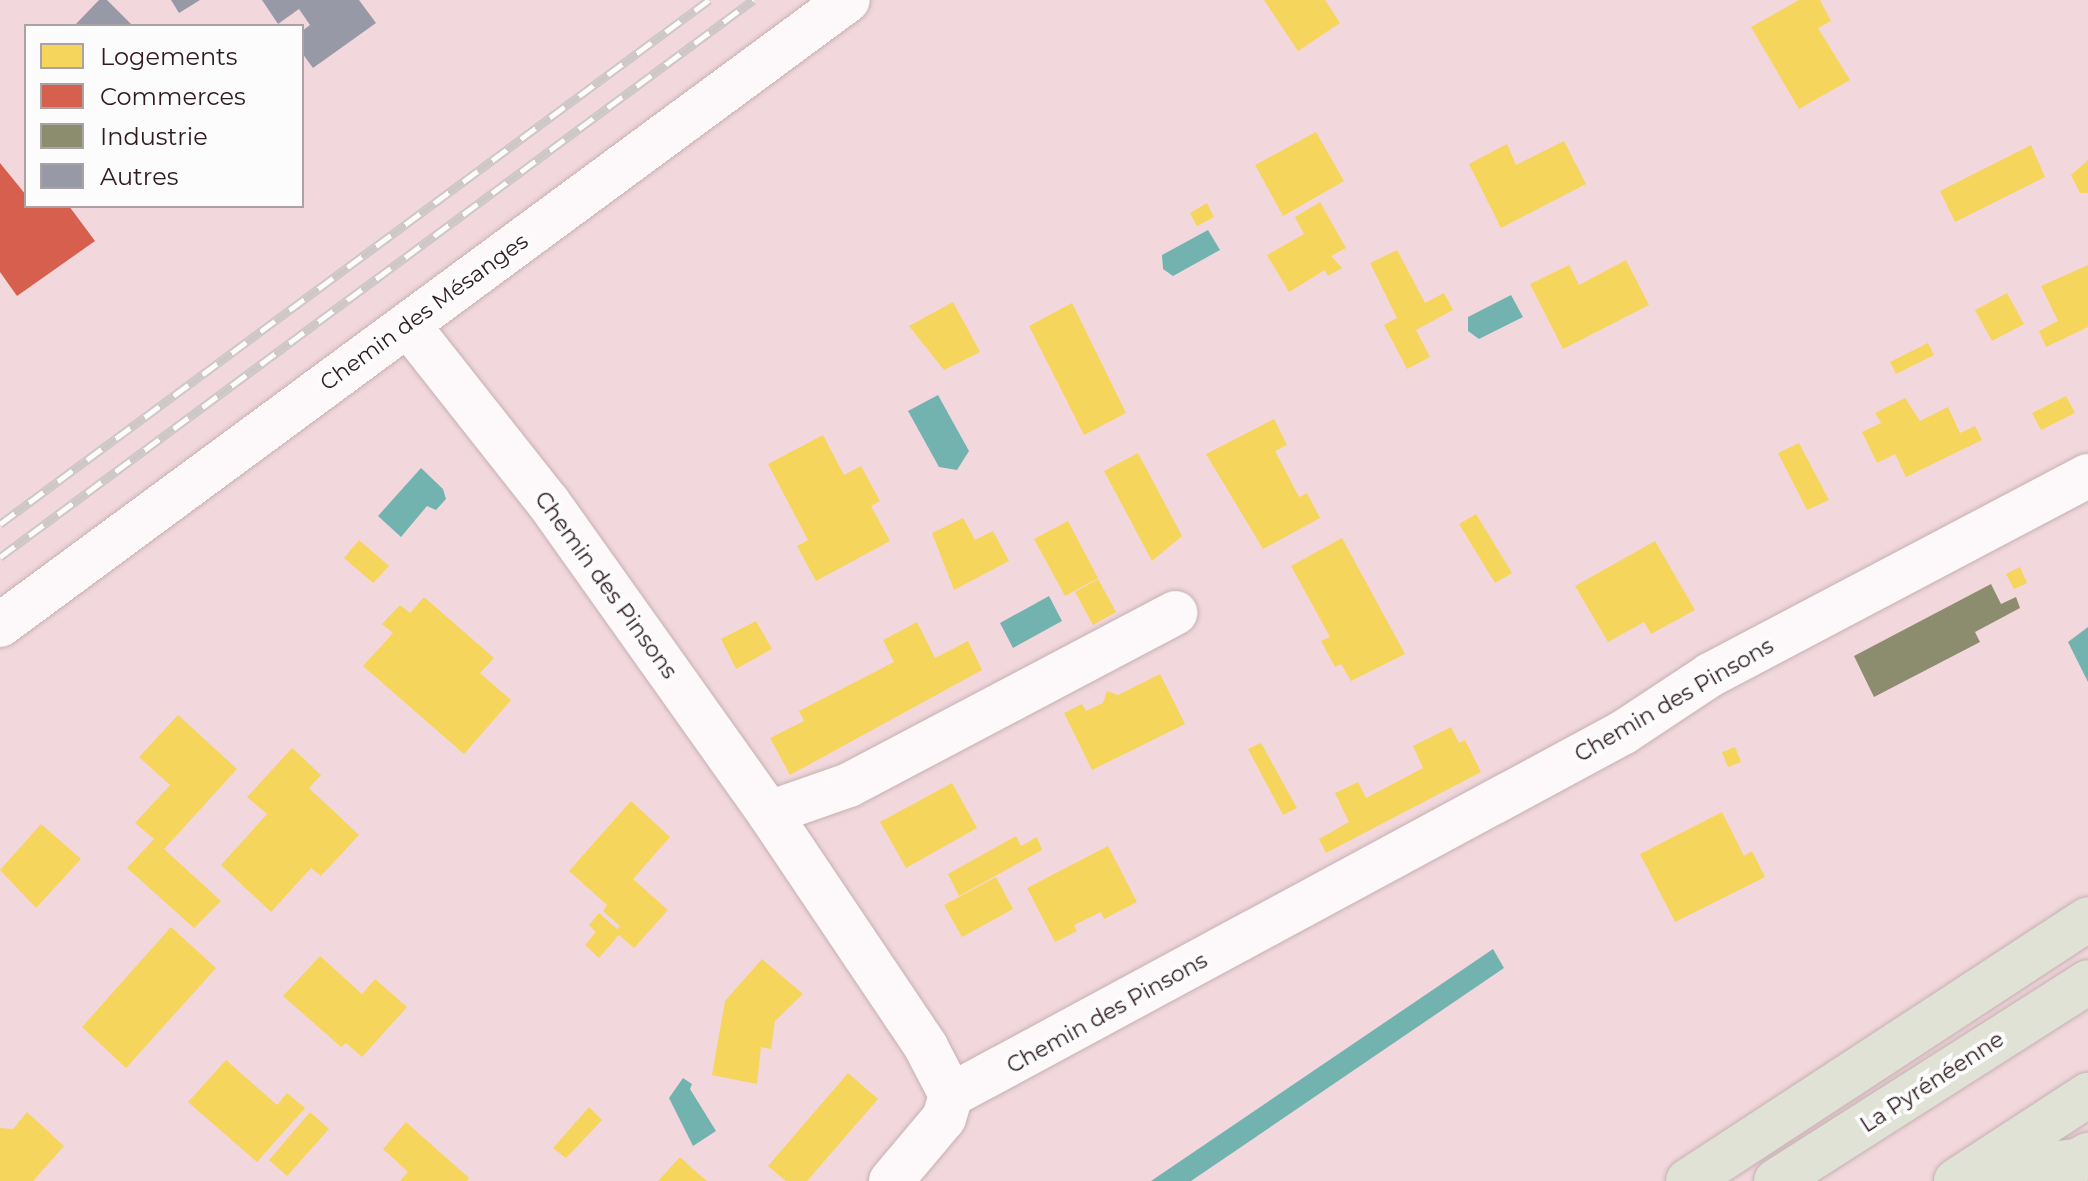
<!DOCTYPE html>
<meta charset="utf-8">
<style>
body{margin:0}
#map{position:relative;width:2088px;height:1181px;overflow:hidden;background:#f2d8dc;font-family:Montserrat,sans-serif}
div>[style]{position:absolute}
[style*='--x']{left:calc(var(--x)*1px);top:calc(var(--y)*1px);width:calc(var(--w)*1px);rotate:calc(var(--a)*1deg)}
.water>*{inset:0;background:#73b3af}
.homes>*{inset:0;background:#f6d55c}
.shops>*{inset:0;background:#d6604d}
.industry>*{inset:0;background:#8c8c6e}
.building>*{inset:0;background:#9899a7}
.roads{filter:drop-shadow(0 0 2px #c5b0b3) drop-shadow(0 0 2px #c5b0b3)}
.minor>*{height:44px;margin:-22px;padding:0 22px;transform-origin:22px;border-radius:22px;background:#fdf9fa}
.highway>*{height:44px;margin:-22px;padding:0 22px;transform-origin:22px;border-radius:22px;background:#dfe2d4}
.rail>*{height:9px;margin-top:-4.5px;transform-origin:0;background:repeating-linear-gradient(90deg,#fcfcfc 0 18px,#cec7c8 0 36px);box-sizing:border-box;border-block:2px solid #cec7c8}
span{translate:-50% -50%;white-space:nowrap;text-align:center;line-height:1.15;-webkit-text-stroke:8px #fcfcfc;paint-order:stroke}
.street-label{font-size:22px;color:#301b1f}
.legend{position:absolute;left:24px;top:24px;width:280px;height:184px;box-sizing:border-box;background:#fcfcfc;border:2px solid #aaa2a4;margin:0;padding:10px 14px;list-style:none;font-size:24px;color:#301b1f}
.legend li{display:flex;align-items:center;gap:16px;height:40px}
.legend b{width:40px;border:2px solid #aaa2a4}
</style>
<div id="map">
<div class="water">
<i style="clip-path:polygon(1208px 230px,1220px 250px,1173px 276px,1163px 269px,1162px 255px)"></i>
<i style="clip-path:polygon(1511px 295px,1523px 317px,1479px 339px,1468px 331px,1468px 317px)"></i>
<i style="clip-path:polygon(938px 395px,969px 451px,957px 470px,939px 467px,908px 411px)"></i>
<i style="clip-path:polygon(421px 468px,443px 489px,446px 499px,436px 510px,427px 506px,401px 537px,378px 516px)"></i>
<i style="clip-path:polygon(1049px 596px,1062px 621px,1013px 648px,1000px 623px)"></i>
<i style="clip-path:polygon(2088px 627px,2088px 682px,2068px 642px)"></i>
<i style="clip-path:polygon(1493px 949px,1504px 968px,1191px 1181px,1151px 1181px)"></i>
<i style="clip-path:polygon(683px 1078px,692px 1084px,690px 1089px,716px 1131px,693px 1146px,669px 1098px)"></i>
</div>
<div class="homes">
<i style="clip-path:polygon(1264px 0,1325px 0,1340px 23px,1298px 51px)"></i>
<i style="clip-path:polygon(1799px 0,1820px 0,1831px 21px,1818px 28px,1850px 80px,1799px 109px,1751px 27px)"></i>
<i style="clip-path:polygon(1316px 132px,1344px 181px,1283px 216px,1255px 165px)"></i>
<i style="clip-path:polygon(1564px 141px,1586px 184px,1501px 228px,1469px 164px,1507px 144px,1516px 165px)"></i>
<i style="clip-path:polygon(2031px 145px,2045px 177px,1955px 222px,1940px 191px)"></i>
<i style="clip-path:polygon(2088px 160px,2088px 193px,2080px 193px,2071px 175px)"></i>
<i style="clip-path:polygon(1320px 202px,1346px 248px,1331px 256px,1342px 268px,1328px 276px,1325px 270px,1289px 292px,1267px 255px,1304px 234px,1295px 217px)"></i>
<i style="clip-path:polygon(1207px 203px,1214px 217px,1197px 226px,1190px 213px)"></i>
<i style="clip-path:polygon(1397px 250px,1425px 303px,1444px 293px,1453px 310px,1416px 330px,1430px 357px,1407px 369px,1384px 325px,1397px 318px,1370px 263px)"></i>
<i style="clip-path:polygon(1626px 260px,1649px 305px,1563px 349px,1530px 284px,1569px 265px,1579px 285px)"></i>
<i style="clip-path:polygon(2088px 265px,2088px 327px,2046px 347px,2039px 331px,2058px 321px,2041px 286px)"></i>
<i style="clip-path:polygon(2007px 293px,2024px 324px,1992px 341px,1975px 310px)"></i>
<i style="clip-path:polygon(953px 302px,980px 352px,944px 370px,909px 326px)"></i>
<i style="clip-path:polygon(1072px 303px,1126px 413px,1084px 435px,1029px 326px)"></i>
<i style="clip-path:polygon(1928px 343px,1934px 355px,1896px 374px,1890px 362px)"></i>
<i style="clip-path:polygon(2066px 396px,2075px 413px,2041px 430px,2032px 413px)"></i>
<i style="clip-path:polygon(1905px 398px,1920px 421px,1948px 407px,1960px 433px,1975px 426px,1982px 440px,1906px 477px,1895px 454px,1877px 463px,1862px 432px,1881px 423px,1875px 413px)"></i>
<i style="clip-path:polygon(1274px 419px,1287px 445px,1275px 451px,1299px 497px,1307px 493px,1320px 518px,1263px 549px,1206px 454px)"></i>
<i style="clip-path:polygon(823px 435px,844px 475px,861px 466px,880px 501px,871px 506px,890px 541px,816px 581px,797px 546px,808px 540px,768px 464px)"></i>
<i style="clip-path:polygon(1799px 443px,1829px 500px,1807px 510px,1778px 453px)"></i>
<i style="clip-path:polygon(1138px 453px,1182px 536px,1152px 561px,1104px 471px)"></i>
<i style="clip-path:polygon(1476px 514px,1512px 573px,1495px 583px,1459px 524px)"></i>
<i style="clip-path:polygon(963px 518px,975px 540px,993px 531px,1009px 561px,954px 590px,932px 533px)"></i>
<i style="clip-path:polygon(1068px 521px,1098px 578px,1065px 596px,1034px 539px)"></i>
<i style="clip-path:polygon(1342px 538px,1405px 654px,1351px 681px,1341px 664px,1335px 667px,1321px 641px,1330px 637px,1291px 566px)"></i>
<i style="clip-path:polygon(359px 540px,389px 566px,373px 583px,344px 558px)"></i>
<i style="clip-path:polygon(1655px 541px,1695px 610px,1651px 634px,1644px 622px,1608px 642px,1575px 586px)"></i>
<i style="clip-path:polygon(2020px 567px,2027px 583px,2014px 589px,2006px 574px)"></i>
<i style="clip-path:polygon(1098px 579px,1116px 612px,1093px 625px,1075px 592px)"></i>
<i style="clip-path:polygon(424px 597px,494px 658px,480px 673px,511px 700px,464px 754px,363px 666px,393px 633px,382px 624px,400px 605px,410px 613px)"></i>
<i style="clip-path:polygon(756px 621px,772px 649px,736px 669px,721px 639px)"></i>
<i style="clip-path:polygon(917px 622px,935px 658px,968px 641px,982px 670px,790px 775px,770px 738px,804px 721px,799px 711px,894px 662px,883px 640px)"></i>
<i style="clip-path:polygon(1160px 674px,1185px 724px,1092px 770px,1064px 713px,1082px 704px,1086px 711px,1103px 703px,1107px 691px,1118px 695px)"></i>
<i style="clip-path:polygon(178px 715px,237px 769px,164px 849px,221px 901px,194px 928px,127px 868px,154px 839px,135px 823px,170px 785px,139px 757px)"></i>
<i style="clip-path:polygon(1451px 727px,1459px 743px,1465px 740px,1481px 772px,1326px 853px,1319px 839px,1349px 822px,1335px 793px,1358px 782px,1366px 798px,1423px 768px,1413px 746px)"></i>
<i style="clip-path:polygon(1261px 743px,1297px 808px,1283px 815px,1248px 749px)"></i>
<i style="clip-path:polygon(1735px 747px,1741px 762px,1728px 767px,1722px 752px)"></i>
<i style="clip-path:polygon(292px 748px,321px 775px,309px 788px,359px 835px,321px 876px,311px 868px,271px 912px,221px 865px,267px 814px,247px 797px)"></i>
<i style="clip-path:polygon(952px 783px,977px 828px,906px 868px,880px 822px)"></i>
<i style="clip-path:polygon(631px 801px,670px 837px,633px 879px,668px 910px,634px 948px,619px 935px,599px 958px,585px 945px,596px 932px,589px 925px,599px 913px,617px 929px,620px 926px,603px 911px,607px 905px,569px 871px)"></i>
<i style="clip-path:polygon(1722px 812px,1744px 856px,1752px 851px,1765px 877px,1675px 922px,1640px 854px)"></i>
<i style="clip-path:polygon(41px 824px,81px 859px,36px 908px,0 870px)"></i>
<i style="clip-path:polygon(1016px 836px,1021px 846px,1037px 837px,1042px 850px,959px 896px,948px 874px)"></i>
<i style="clip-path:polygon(1108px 846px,1137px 902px,1104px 919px,1101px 912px,1074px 925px,1077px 931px,1055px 942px,1027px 888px)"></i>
<i style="clip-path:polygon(996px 877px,1013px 909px,962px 937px,944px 905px)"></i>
<i style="clip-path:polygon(171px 927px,216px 968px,126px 1068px,82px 1027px)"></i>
<i style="clip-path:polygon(320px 956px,362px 994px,375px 979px,407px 1007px,362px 1057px,346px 1043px,341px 1047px,283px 996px)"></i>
<i style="clip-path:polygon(762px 959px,803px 994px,775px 1021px,771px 1049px,761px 1047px,757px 1084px,712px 1075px,725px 1001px)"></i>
<i style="clip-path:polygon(226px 1060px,277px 1105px,287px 1093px,305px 1108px,257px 1162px,188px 1102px)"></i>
<i style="clip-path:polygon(848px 1073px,878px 1099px,807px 1181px,786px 1181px,768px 1166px)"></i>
<i style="clip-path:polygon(589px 1107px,602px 1120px,566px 1158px,553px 1148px)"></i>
<i style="clip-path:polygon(27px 1112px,64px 1146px,33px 1181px,0 1181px,0 1128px,13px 1129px)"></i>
<i style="clip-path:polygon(310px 1112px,329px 1129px,287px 1176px,269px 1160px)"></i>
<i style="clip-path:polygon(406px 1122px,469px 1178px,467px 1181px,400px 1181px,408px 1172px,383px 1149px)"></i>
<i style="clip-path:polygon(680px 1157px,694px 1170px,707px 1181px,658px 1181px)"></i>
</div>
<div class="shops">
<i style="clip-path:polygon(0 163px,26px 195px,26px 206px,69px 206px,95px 241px,17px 296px,0 272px)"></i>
</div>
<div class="industry">
<i style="clip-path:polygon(1991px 584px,2001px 604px,2016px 597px,2020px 608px,1975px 632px,1980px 642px,1874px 697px,1854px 656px)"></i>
</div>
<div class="building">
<i style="clip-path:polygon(99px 0,107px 0,133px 26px,74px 26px)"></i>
<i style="clip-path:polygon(171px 0,200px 0,179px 13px)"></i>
<i style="clip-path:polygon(262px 0,359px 0,376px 23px,313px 68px,302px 53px,302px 31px,310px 25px,299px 9px,278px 24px)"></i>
</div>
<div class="roads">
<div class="minor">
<i style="--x:408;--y:325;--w:226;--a:51.7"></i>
<i style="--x:548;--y:502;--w:382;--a:54.6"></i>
<i style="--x:769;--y:813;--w:282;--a:56.1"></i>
<i style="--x:926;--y:1047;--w:54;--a:62.5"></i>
<i style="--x:951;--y:1095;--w:765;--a:-28.34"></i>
<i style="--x:1624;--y:732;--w:103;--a:-33.5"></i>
<i style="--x:1710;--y:675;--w:427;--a:-27.8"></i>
<i style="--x:0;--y:625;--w:1053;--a:-36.39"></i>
<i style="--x:769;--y:813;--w:85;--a:-19.3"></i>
<i style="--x:849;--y:785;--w:369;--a:-27.8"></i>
<i style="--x:891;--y:1181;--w:82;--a:-49.9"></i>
<i style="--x:944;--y:1118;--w:24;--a:-73"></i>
</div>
<div class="highway">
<i style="--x:1977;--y:1172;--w:101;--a:-6.3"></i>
<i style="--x:2077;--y:1161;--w:13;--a:-29"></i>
<i style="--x:1688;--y:1181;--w:478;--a:-33.2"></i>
<i style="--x:1776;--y:1181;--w:370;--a:-32.5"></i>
<i style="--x:1956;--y:1181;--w:158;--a:-33.1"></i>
</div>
</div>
<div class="rail">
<i style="--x:0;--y:524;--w:882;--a:-36.47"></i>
<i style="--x:0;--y:557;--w:937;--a:-36.49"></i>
</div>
<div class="street-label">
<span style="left:424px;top:312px;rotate:-36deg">Chemin des Mésanges</span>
<span style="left:606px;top:585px;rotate:54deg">Chemin des Pinsons</span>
<span style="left:1674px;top:700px;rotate:-30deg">Chemin des Pinsons</span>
<span style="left:1107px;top:1013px;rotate:-29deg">Chemin des Pinsons</span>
<span style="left:1932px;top:1082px;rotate:-33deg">La Pyrénéenne</span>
</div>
<ul class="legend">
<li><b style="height:22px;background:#f6d55c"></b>Logements</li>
<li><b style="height:22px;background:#d6604d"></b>Commerces</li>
<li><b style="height:22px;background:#8c8c6e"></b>Industrie</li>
<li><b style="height:22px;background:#9899a7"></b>Autres</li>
</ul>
</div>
